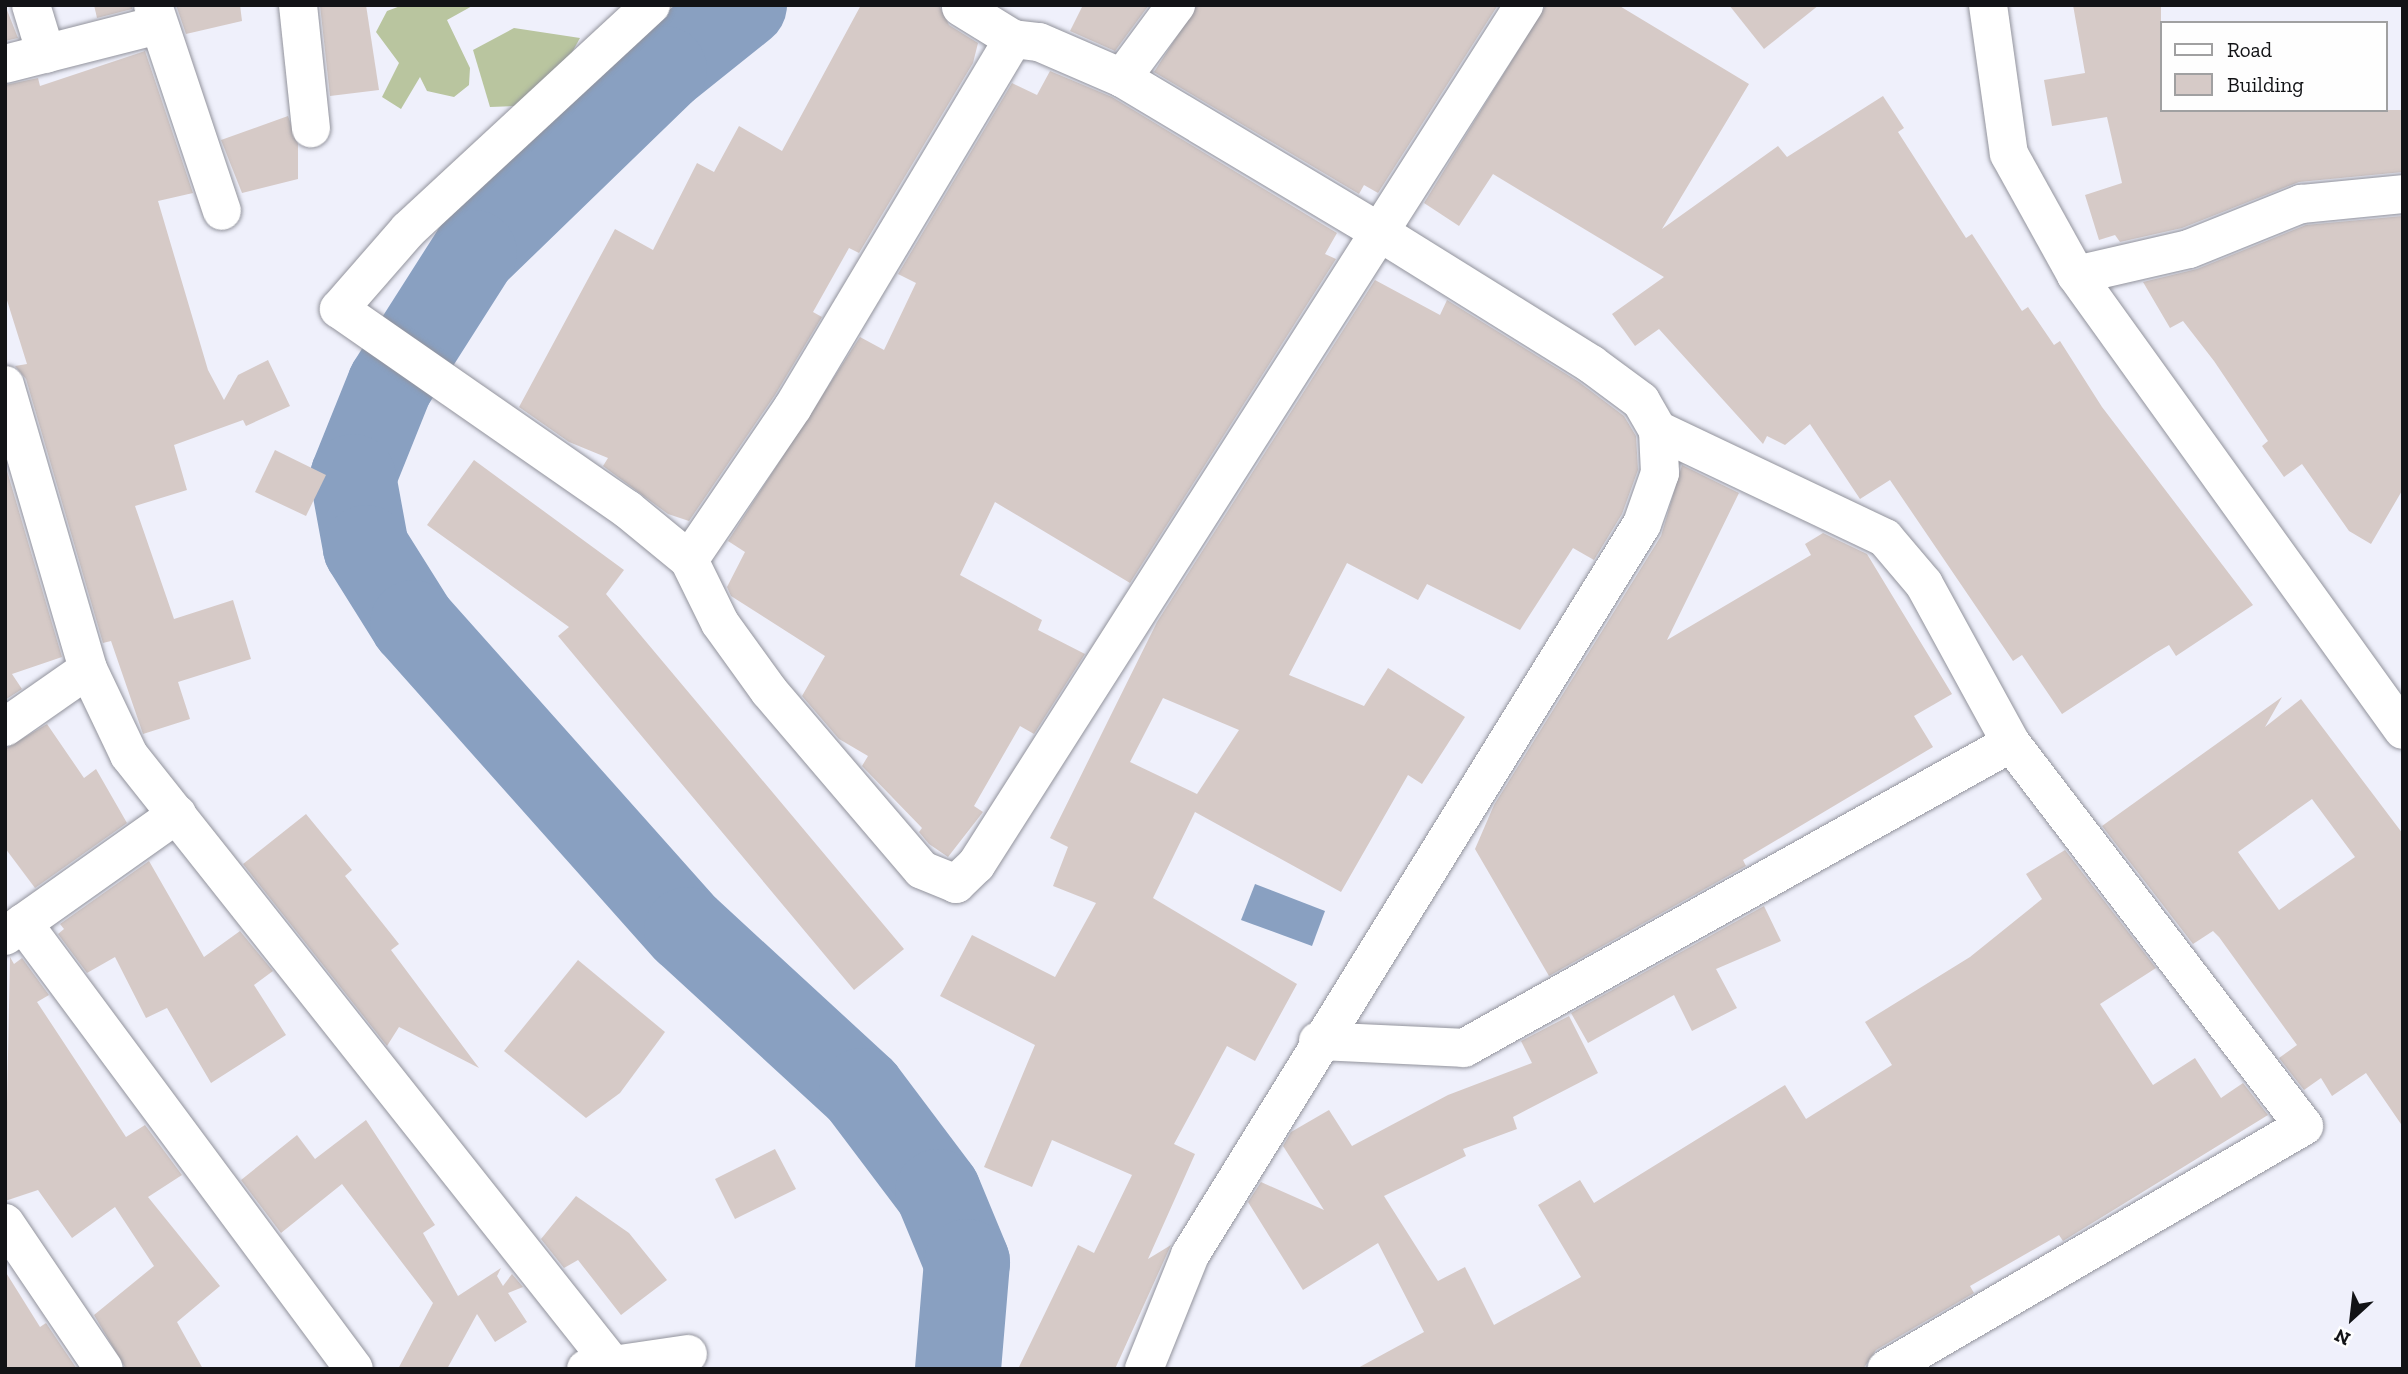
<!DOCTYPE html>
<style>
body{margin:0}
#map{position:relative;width:2408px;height:1374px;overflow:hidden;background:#eff0fb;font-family:"Zilla Slab",serif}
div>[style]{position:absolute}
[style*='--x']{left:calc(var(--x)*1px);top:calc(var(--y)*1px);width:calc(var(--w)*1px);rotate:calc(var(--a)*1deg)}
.forest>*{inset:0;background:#b9c59f}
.water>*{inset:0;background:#89a0c1}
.river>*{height:86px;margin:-43px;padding:0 43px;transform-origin:43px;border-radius:43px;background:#89a0c1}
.building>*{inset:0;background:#d6cac7}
.roads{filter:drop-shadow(0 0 2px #92939c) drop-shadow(0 0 2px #92939c)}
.street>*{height:38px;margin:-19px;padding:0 19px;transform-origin:19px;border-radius:19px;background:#fff}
span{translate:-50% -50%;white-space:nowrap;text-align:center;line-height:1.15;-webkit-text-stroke:5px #fefefe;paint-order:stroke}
.frame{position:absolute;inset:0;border:7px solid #121316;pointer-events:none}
.legend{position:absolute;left:2160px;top:21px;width:228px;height:91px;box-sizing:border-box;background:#fefefe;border:2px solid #a0a0a1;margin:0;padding:9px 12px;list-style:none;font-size:21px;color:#121316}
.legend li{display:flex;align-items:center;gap:14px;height:35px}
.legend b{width:35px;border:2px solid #a0a0a1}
.north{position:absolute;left:2317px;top:1283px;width:70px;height:70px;-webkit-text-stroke:5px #fefefe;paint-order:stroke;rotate:207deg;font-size:19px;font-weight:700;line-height:28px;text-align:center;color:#121316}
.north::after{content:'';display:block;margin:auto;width:24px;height:32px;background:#121316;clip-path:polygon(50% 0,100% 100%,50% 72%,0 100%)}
</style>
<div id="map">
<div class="forest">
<i style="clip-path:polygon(403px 5px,474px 5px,447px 20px,470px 68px,469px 85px,454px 97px,427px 91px,420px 77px,401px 109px,382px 97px,399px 63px,376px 32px,387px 11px)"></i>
<i style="clip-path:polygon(514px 28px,580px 38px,543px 105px,490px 107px,473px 50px)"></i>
</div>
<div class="water">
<i style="clip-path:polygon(1255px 884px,1325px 911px,1312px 946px,1241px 920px)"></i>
</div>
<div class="river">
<i style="--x:744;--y:5;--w:102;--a:141.3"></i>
<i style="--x:664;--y:69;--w:264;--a:135.9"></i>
<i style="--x:474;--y:253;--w:156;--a:122.5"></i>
<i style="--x:390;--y:385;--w:99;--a:111.9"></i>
<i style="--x:353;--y:477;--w:72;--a:79.6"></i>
<i style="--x:366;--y:548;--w:89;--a:57.9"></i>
<i style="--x:413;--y:623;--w:411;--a:48.3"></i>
<i style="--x:687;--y:930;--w:238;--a:42.6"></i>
<i style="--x:862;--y:1091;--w:126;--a:53"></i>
<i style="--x:938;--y:1192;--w:76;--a:67.5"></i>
<i style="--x:967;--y:1262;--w:107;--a:94.8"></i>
</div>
<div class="building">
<i style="clip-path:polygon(5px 5px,18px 38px,5px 41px)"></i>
<i style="clip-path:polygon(94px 5px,132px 5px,132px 9px,97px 18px)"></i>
<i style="clip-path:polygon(176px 5px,240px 5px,242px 21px,186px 34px)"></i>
<i style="clip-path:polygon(320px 5px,366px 5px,379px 90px,330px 96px)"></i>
<i style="clip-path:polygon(861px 5px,939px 5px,949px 25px,978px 43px,973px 63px,859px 253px,849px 248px,813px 312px,822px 317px,775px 395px,689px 521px,668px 514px,603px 466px,608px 458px,569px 442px,519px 407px,615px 229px,653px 250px,697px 163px,714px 172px,739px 126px,782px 151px)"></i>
<i style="clip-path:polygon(1083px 5px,1149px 5px,1115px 51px,1070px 31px)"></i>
<i style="clip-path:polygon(1197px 5px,1498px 5px,1378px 193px,1364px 185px,1359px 194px,1154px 72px)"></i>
<i style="clip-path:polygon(1546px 5px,1618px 5px,1749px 84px,1662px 229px,1778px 146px,1787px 157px,1883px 96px,1904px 128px,1898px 132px,1966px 238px,1972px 234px,2022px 311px,2028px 307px,2054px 345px,2060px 341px,2102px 407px,2253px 605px,2176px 656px,2169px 645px,2157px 652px,2062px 714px,2022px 655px,2013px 661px,1890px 480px,1860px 499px,1810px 424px,1785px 445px,1767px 436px,1763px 444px,1659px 329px,1635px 346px,1612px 314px,1664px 277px,1493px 174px,1459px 226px,1424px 203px)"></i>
<i style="clip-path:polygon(1729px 5px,1819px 5px,1764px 49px)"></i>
<i style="clip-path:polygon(2073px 5px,2161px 5px,2161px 110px,2403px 110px,2403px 172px,2299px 182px,2182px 228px,2120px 242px,2115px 235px,2099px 240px,2085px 195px,2122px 183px,2107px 117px,2052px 126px,2044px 80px,2085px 73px)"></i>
<i style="clip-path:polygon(145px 51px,193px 193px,158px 201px,208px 370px,224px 400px,238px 375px,268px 360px,290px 406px,246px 426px,243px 420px,174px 445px,187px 490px,135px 506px,174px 619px,233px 600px,251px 659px,178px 682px,190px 719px,143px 734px,111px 641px,103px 643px,26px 379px,15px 366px,27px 364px,5px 294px,5px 85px,38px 78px,40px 86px)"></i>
<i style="clip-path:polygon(1050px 71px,1112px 97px,1337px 233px,1325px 254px,1336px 259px,1130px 583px,995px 502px,960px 575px,1042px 620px,1038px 630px,1085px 654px,1034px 734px,1020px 726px,974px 806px,983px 812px,948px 857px,929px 844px,919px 832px,922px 828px,862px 766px,868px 756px,839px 739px,802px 696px,825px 656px,731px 596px,727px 587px,745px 552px,728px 541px,860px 337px,884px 350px,916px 283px,898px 274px,1012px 83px,1037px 95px)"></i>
<i style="clip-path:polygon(288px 116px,298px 144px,298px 179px,242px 193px,221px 140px)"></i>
<i style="clip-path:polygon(2403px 216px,2403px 489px,2371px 544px,2349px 531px,2302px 464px,2284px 477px,2262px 446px,2268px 441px,2214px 361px,2183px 321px,2170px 328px,2143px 282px,2197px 269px,2306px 225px)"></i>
<i style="clip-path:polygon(evenodd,1375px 280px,1440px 315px,1447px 300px,1579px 382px,1624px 416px,1636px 436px,1638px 470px,1622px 514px,1594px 560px,1573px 548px,1520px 630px,1427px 584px,1418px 600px,1347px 563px,1289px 675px,1364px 706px,1388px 668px,1465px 717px,1422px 784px,1408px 775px,1341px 892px,1195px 812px,1153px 898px,1297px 984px,1255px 1061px,1227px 1046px,1174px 1144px,1195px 1154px,1148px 1259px,1171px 1245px,1115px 1369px,1018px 1369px,1078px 1245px,1094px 1253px,1132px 1175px,1052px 1140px,1032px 1187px,984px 1167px,1035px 1045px,940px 996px,972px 935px,1055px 977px,1096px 903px,1053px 886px,1068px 847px,1050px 838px,1157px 622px,1375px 280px,1163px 698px,1239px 730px,1197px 794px,1130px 762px,1163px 698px)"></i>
<i style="clip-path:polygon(275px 450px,326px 475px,306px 516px,255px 492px)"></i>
<i style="clip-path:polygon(474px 460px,624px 570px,606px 594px,904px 949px,854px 990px,558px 636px,569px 627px,427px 525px)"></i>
<i style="clip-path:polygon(5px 464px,62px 657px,12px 674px,22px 689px,5px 700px)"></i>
<i style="clip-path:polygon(1682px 465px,1739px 493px,1667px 640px,1811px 555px,1805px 544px,1823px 533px,1867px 554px,1952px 694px,1914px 716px,1933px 747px,1743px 860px,1746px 866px,1549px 976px,1475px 849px,1494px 805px,1661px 536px)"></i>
<i style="clip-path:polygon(evenodd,2282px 697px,2265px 727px,2301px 699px,2403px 834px,2403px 1127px,2366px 1073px,2332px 1096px,2321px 1078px,2304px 1090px,2279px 1058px,2297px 1045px,2219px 937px,2213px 931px,2193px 944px,2102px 826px,2282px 697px,2312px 799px,2355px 857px,2279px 910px,2238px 852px,2312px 799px)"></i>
<i style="clip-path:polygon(47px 724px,84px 778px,96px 769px,127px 823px,35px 888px,5px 848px,5px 749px)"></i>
<i style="clip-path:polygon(306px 814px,352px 870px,345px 876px,399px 944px,391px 950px,479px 1068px,399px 1027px,387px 1046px,243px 864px)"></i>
<i style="clip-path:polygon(2065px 850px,2156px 968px,2100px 1004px,2153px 1085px,2195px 1058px,2221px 1098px,2243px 1083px,2268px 1115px,2063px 1241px,2059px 1235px,1970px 1286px,1974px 1293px,1876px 1350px,1863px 1369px,1356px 1369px,1424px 1332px,1378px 1243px,1303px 1290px,1248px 1202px,1261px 1182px,1324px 1210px,1283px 1146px,1291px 1132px,1329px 1110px,1352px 1146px,1448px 1095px,1532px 1063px,1521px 1041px,1569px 1016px,1598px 1073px,1513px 1117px,1517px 1129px,1463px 1149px,1466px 1156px,1384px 1196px,1438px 1281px,1465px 1267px,1494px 1325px,1581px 1277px,1538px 1205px,1580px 1180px,1594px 1203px,1785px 1085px,1806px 1119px,1892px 1065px,1865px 1022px,1970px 957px,2042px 899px,2026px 874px)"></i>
<i style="clip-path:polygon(149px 861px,204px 957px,240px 931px,273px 971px,254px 985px,286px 1035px,211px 1083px,167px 1008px,146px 1018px,115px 957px,87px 973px,58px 934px,64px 929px,60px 924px)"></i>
<i style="clip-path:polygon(1764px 906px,1781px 941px,1716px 969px,1737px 1008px,1692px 1031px,1674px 995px,1588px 1043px,1571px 1013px)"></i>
<i style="clip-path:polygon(10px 957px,14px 964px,22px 958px,49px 995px,37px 1002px,126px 1137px,145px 1125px,182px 1175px,148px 1197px,220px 1286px,177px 1322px,203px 1369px,126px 1369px,94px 1315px,154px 1266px,115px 1207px,72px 1238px,38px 1190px,5px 1201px)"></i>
<i style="clip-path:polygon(578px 960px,665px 1032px,620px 1093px,586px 1118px,504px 1051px)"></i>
<i style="clip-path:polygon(366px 1120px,435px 1225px,423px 1233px,458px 1296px,501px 1268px,497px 1276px,503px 1286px,512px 1274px,523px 1287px,508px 1293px,527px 1322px,495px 1342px,477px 1314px,447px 1369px,398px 1369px,433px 1303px,342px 1184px,281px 1233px,241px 1180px,297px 1135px,315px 1159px)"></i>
<i style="clip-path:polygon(775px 1149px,796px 1189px,735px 1219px,715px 1179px)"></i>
<i style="clip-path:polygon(576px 1196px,629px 1233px,667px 1280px,621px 1315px,578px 1260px,564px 1268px,541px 1239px)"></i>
<i style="clip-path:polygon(5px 1271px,40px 1327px,46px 1323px,77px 1369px,5px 1369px)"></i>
</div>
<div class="roads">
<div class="street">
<i style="--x:31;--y:5;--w:51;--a:73"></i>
<i style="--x:153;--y:5;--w:217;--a:71.5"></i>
<i style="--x:298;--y:5;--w:124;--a:84"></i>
<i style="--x:651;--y:5;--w:331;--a:137.2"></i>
<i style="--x:408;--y:230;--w:105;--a:131.1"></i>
<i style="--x:339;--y:309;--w:351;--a:34.8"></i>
<i style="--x:627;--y:509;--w:80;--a:39.4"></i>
<i style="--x:689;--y:560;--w:70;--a:63.8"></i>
<i style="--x:720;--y:623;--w:84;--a:54.2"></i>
<i style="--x:769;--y:691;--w:235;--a:49.5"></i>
<i style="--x:922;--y:870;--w:37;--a:22"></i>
<i style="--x:956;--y:884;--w:28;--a:-44"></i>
<i style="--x:976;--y:865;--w:1020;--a:-57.49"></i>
<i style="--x:1988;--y:5;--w:150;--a:82"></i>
<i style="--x:2009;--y:154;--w:138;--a:61"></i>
<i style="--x:2076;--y:275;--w:560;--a:54.3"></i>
<i style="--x:961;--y:7;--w:61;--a:31.6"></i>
<i style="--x:1013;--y:39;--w:26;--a:7"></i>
<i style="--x:1039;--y:42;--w:90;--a:23.4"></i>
<i style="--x:1122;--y:78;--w:300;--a:30.9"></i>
<i style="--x:1379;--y:232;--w:250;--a:31.9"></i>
<i style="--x:1591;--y:364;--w:62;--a:36.5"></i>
<i style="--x:1641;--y:401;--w:34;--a:60"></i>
<i style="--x:1658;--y:430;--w:251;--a:25.4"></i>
<i style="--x:1885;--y:538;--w:60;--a:49.7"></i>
<i style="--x:1924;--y:584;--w:181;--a:61.3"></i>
<i style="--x:2011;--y:743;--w:482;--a:52.6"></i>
<i style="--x:2304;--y:1126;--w:483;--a:149.8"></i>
<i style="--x:5;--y:64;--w:158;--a:-14.3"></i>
<i style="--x:1122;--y:78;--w:91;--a:-53.5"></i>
<i style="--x:2076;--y:275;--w:116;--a:-13"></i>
<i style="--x:2189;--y:249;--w:121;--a:-21.9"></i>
<i style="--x:2301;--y:204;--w:102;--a:-5.6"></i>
<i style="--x:5;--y:385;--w:296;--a:73.7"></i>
<i style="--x:88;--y:669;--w:95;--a:64.5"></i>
<i style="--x:129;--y:755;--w:776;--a:51.59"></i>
<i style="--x:689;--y:560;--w:185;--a:-55.8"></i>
<i style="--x:793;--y:407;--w:429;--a:-59.1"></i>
<i style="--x:5;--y:727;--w:101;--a:-34.9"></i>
<i style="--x:23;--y:923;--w:555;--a:53.42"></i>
<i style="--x:5;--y:936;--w:211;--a:-35.3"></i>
<i style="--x:1318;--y:1041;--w:146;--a:2.7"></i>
<i style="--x:1464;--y:1048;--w:626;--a:-29.14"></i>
<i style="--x:5;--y:1223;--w:176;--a:55.9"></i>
<i style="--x:586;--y:1369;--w:103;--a:-8.4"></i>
<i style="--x:1144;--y:1369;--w:123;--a:-68"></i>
<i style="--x:1190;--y:1255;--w:859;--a:-58.27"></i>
<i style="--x:1642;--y:524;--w:54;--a:-70.6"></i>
<i style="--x:1660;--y:473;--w:43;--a:-92.7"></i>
</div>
</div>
<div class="frame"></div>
<ul class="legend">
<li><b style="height:9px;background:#fff"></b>Road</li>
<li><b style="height:19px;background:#d6cac7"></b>Building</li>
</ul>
<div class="north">N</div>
</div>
